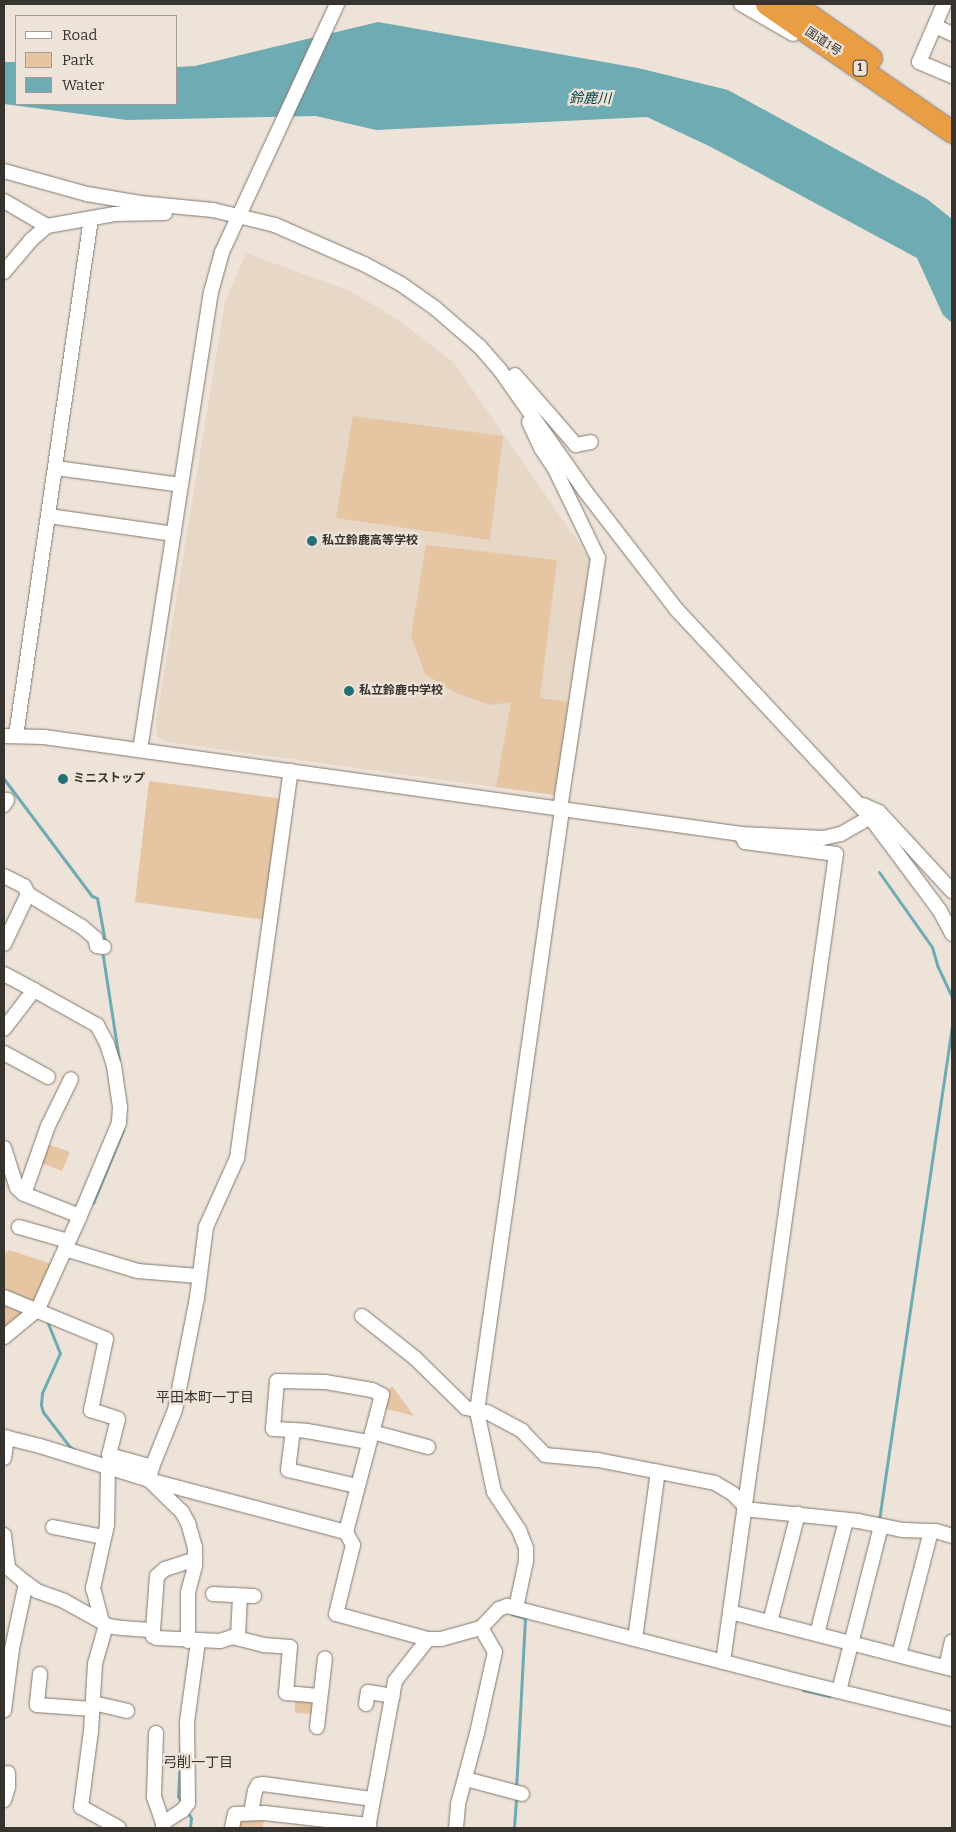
<!DOCTYPE html>
<meta charset="utf-8">
<style>
body{margin:0}
#map{position:relative;width:956px;height:1832px;overflow:hidden;background:#eee3d8;font-family:Bitter,"Noto Sans JP",serif}
div>[style]{position:absolute}
[style*='--x']{left:calc(var(--x)*1px);top:calc(var(--y)*1px);width:calc(var(--w)*1px);rotate:calc(var(--a)*1deg)}
.built>*{inset:0;background:#e7d7c6}
.green>*{inset:0;background:#e6c5a3}
.water>*{inset:0;background:#6fabb3}
.stream>*{height:3px;margin:-1.5px;padding:0 1.5px;transform-origin:1.5px;border-radius:1.5px;background:#6fabb3}
.roads{filter:drop-shadow(0 0 1px #82786e) drop-shadow(0 0 1px #82786e)}
.minor>*{height:14px;margin:-7px;padding:0 7px;transform-origin:7px;border-radius:7px;background:#fff}
.highway>*{height:21px;margin:-10.5px;padding:0 10.5px;transform-origin:10.5px;border-radius:10.5px;background:#ea9e43}
.dots>*{width:14px;height:14px;translate:-50% -50%;box-sizing:border-box;border:2px solid #eee3d8;border-radius:50%}
span{translate:-50% -50%;white-space:nowrap;text-align:center;line-height:1.15;-webkit-text-stroke:4.5px #eee3d8;paint-order:stroke}
.shield-label span{padding:1px 4px;background:#eee3d8;border:1px solid;border-radius:4px;-webkit-text-stroke-width:0}
.shield-label{font-size:11px;color:#37332f;font-weight:700}
.street-label{font-size:12px;color:#37332f}
.poi-label{font-size:12px;color:#37332f;font-weight:700}
.left{translate:0 -50%;text-align:left}
.water-label{font-size:14px;color:#013d43;font-style:italic}
.neighbourhood-label{font-size:14px;color:#37332f}
.frame{position:absolute;inset:0;border:5px solid #37332f;pointer-events:none}
.legend{position:absolute;left:15px;top:15px;width:162px;height:90px;box-sizing:border-box;background:#eee3d8;border:1px solid #a59d94;margin:0;padding:6px 9px;list-style:none;font-size:15px;color:#37332f}
.legend li{display:flex;align-items:center;gap:10px;height:25px}
.legend b{width:25px;border:1px solid #a59d94}
</style>
<div id="map">
<div class="built">
<i style="clip-path:polygon(246px 253px,350px 291px,400px 321px,454px 363px,592px 562px,560px 796px,167px 742px,157px 737px,156px 722px,225px 302px)"></i>
</div>
<div class="green">
<i style="clip-path:polygon(353px 416px,503px 436px,490px 540px,336px 518px)"></i>
<i style="clip-path:polygon(426px 545px,557px 560px,540px 698px,568px 702px,555px 795px,496px 787px,511px 702px,490px 705px,454px 692px,425px 674px,411px 636px)"></i>
<i style="clip-path:polygon(149px 781px,283px 799px,266px 920px,135px 902px)"></i>
<i style="clip-path:polygon(48px 1144px,70px 1152px,62px 1171px,41px 1163px)"></i>
<i style="clip-path:polygon(9px 1250px,55px 1265px,33px 1304px,4px 1293px,4px 1254px)"></i>
<i style="clip-path:polygon(4px 1303px,25px 1312px,4px 1331px)"></i>
<i style="clip-path:polygon(392px 1386px,409px 1409px,414px 1416px,383px 1408px,387px 1392px)"></i>
<i style="clip-path:polygon(295px 1699px,309px 1700px,313px 1704px,313px 1714px,295px 1713px)"></i>
<i style="clip-path:polygon(264px 1817px,263px 1828px,235px 1828px,238px 1820px)"></i>
</div>
<div class="water">
<i style="clip-path:polygon(378px 22px,638px 68px,728px 90px,927px 199px,952px 219px,952px 323px,943px 315px,917px 258px,709px 146px,647px 117px,376px 130px,316px 116px,127px 120px,4px 104px,4px 62px,16px 62px,16px 104px,176px 104px,176px 67px,195px 66px)"></i>
</div>
<div class="stream">
<i style="--x:4;--y:779;--w:146;--a:53.1"></i>
<i style="--x:92;--y:896;--w:5;--a:22"></i>
<i style="--x:97;--y:898;--w:44;--a:79.5"></i>
<i style="--x:105;--y:941;--w:4;--a:124"></i>
<i style="--x:879;--y:872;--w:92;--a:54.8"></i>
<i style="--x:932;--y:947;--w:19;--a:74"></i>
<i style="--x:937;--y:965;--w:35;--a:65"></i>
<i style="--x:102;--y:950;--w:111;--a:81.2"></i>
<i style="--x:93;--y:1203;--w:79;--a:-67.7"></i>
<i style="--x:47;--y:1321;--w:35;--a:68"></i>
<i style="--x:60;--y:1353;--w:44;--a:114.2"></i>
<i style="--x:42;--y:1393;--w:12;--a:95"></i>
<i style="--x:41;--y:1405;--w:7;--a:74"></i>
<i style="--x:43;--y:1412;--w:44;--a:52.4"></i>
<i style="--x:70;--y:1447;--w:6;--a:31"></i>
<i style="--x:877;--y:1520;--w:2;--a:0"></i>
<i style="--x:879;--y:1520;--w:499;--a:-81.6"></i>
<i style="--x:512;--y:1614;--w:14;--a:17"></i>
<i style="--x:525;--y:1618;--w:171;--a:93"></i>
<i style="--x:803;--y:1690;--w:27;--a:13"></i>
<i style="--x:829;--y:1696;--w:4;--a:-27"></i>
<i style="--x:181;--y:1741;--w:55;--a:93.1"></i>
<i style="--x:178;--y:1796;--w:9;--a:58"></i>
<i style="--x:187;--y:1811;--w:8;--a:60"></i>
<i style="--x:191;--y:1818;--w:10;--a:96"></i>
<i style="--x:514;--y:1828;--w:31;--a:-86"></i>
</div>
<div class="roads">
<div class="minor">
<i style="--x:741;--y:4;--w:60;--a:30"></i>
<i style="--x:944;--y:4;--w:63;--a:113.3"></i>
<i style="--x:919;--y:62;--w:36;--a:23"></i>
<i style="--x:935;--y:26;--w:19;--a:25"></i>
<i style="--x:4;--y:171;--w:86;--a:15.5"></i>
<i style="--x:87;--y:194;--w:54;--a:9.6"></i>
<i style="--x:140;--y:203;--w:73;--a:5.5"></i>
<i style="--x:213;--y:210;--w:64;--a:13.6"></i>
<i style="--x:275;--y:225;--w:97;--a:23.7"></i>
<i style="--x:364;--y:264;--w:42;--a:28.4"></i>
<i style="--x:401;--y:284;--w:42;--a:35.2"></i>
<i style="--x:435;--y:308;--w:60;--a:40.9"></i>
<i style="--x:480;--y:347;--w:30;--a:49"></i>
<i style="--x:500;--y:370;--w:148;--a:54.9"></i>
<i style="--x:585;--y:491;--w:150;--a:52.3"></i>
<i style="--x:677;--y:610;--w:283;--a:47"></i>
<i style="--x:870;--y:817;--w:117;--a:53.3"></i>
<i style="--x:940;--y:911;--w:26;--a:62"></i>
<i style="--x:4;--y:201;--w:50;--a:30.2"></i>
<i style="--x:4;--y:272;--w:42;--a:-49.8"></i>
<i style="--x:31;--y:240;--w:21;--a:-41"></i>
<i style="--x:47;--y:226;--w:69;--a:-10"></i>
<i style="--x:115;--y:214;--w:50;--a:-1.1"></i>
<i style="--x:515;--y:375;--w:93;--a:48.9"></i>
<i style="--x:576;--y:445;--w:15;--a:-11"></i>
<i style="--x:529;--y:422;--w:29;--a:65"></i>
<i style="--x:541;--y:448;--w:23;--a:56"></i>
<i style="--x:554;--y:467;--w:101;--a:64.2"></i>
<i style="--x:598;--y:558;--w:253;--a:98.6"></i>
<i style="--x:56;--y:468;--w:126;--a:7.7"></i>
<i style="--x:49;--y:516;--w:126;--a:8.2"></i>
<i style="--x:4;--y:736;--w:40;--a:1.4"></i>
<i style="--x:44;--y:737;--w:704;--a:7.92"></i>
<i style="--x:741;--y:834;--w:82;--a:2.8"></i>
<i style="--x:823;--y:838;--w:18;--a:-13"></i>
<i style="--x:841;--y:834;--w:34;--a:-30"></i>
<i style="--x:16;--y:736;--w:523;--a:-81.76"></i>
<i style="--x:140;--y:750;--w:463;--a:-81.2"></i>
<i style="--x:211;--y:292;--w:41;--a:-74.6"></i>
<i style="--x:222;--y:252;--w:273;--a:-65.1"></i>
<i style="--x:4;--y:805;--w:6;--a:-59"></i>
<i style="--x:863;--y:805;--w:17;--a:24"></i>
<i style="--x:879;--y:812;--w:108;--a:47.3"></i>
<i style="--x:4;--y:876;--w:22;--a:27"></i>
<i style="--x:24;--y:886;--w:9;--a:63"></i>
<i style="--x:28;--y:894;--w:55;--a:115.6"></i>
<i style="--x:28;--y:894;--w:63;--a:31.4"></i>
<i style="--x:82;--y:927;--w:17;--a:40"></i>
<i style="--x:95;--y:938;--w:8;--a:76"></i>
<i style="--x:97;--y:946;--w:7;--a:8"></i>
<i style="--x:4;--y:974;--w:34;--a:28"></i>
<i style="--x:34;--y:990;--w:49;--a:127.6"></i>
<i style="--x:34;--y:990;--w:72;--a:29.1"></i>
<i style="--x:97;--y:1025;--w:21;--a:62"></i>
<i style="--x:107;--y:1044;--w:23;--a:72"></i>
<i style="--x:114;--y:1066;--w:41;--a:81.7"></i>
<i style="--x:120;--y:1107;--w:16;--a:94"></i>
<i style="--x:119;--y:1123;--w:101;--a:112.8"></i>
<i style="--x:4;--y:1053;--w:50;--a:28.6"></i>
<i style="--x:4;--y:1148;--w:42;--a:72"></i>
<i style="--x:17;--y:1188;--w:9;--a:41"></i>
<i style="--x:24;--y:1194;--w:60;--a:21.4"></i>
<i style="--x:80;--y:1216;--w:102;--a:114.3"></i>
<i style="--x:38;--y:1309;--w:44;--a:140.5"></i>
<i style="--x:24;--y:1194;--w:72;--a:-70.6"></i>
<i style="--x:48;--y:1126;--w:52;--a:-63.9"></i>
<i style="--x:19;--y:1227;--w:51;--a:15.9"></i>
<i style="--x:65;--y:1249;--w:76;--a:16.8"></i>
<i style="--x:138;--y:1271;--w:60;--a:4.8"></i>
<i style="--x:4;--y:1297;--w:110;--a:22.4"></i>
<i style="--x:106;--y:1339;--w:73;--a:101.9"></i>
<i style="--x:91;--y:1410;--w:28;--a:18"></i>
<i style="--x:118;--y:1419;--w:37;--a:104"></i>
<i style="--x:109;--y:1455;--w:45;--a:15.6"></i>
<i style="--x:362;--y:1316;--w:68;--a:38.4"></i>
<i style="--x:415;--y:1358;--w:71;--a:44.4"></i>
<i style="--x:466;--y:1408;--w:21;--a:11"></i>
<i style="--x:487;--y:1412;--w:40;--a:28"></i>
<i style="--x:522;--y:1431;--w:33;--a:46"></i>
<i style="--x:545;--y:1455;--w:53;--a:5.4"></i>
<i style="--x:598;--y:1460;--w:119;--a:11.1"></i>
<i style="--x:715;--y:1483;--w:21;--a:31"></i>
<i style="--x:733;--y:1494;--w:17;--a:45"></i>
<i style="--x:293;--y:1430;--w:40;--a:97.1"></i>
<i style="--x:288;--y:1470;--w:71;--a:13.1"></i>
<i style="--x:372;--y:1432;--w:58;--a:15"></i>
<i style="--x:4;--y:1437;--w:37;--a:14"></i>
<i style="--x:40;--y:1446;--w:114;--a:17.3"></i>
<i style="--x:149;--y:1480;--w:204;--a:14.8"></i>
<i style="--x:346;--y:1532;--w:15;--a:62"></i>
<i style="--x:353;--y:1545;--w:71;--a:103.8"></i>
<i style="--x:336;--y:1614;--w:95;--a:15.2"></i>
<i style="--x:428;--y:1639;--w:13;--a:0"></i>
<i style="--x:441;--y:1639;--w:41;--a:-15.4"></i>
<i style="--x:481;--y:1628;--w:26;--a:-47"></i>
<i style="--x:499;--y:1609;--w:9;--a:-21"></i>
<i style="--x:507;--y:1606;--w:287;--a:14.5"></i>
<i style="--x:785;--y:1678;--w:172;--a:13.8"></i>
<i style="--x:4;--y:1458;--w:21;--a:-82"></i>
<i style="--x:108;--y:1467;--w:58;--a:91"></i>
<i style="--x:107;--y:1525;--w:65;--a:102.5"></i>
<i style="--x:93;--y:1588;--w:35;--a:75"></i>
<i style="--x:102;--y:1622;--w:7;--a:34"></i>
<i style="--x:108;--y:1626;--w:14;--a:8"></i>
<i style="--x:122;--y:1628;--w:31;--a:4"></i>
<i style="--x:153;--y:1630;--w:6;--a:90"></i>
<i style="--x:153;--y:1636;--w:4;--a:27"></i>
<i style="--x:157;--y:1638;--w:63;--a:2.7"></i>
<i style="--x:220;--y:1641;--w:13;--a:-18"></i>
<i style="--x:232;--y:1637;--w:32;--a:14"></i>
<i style="--x:263;--y:1645;--w:27;--a:4"></i>
<i style="--x:290;--y:1647;--w:46;--a:95"></i>
<i style="--x:286;--y:1693;--w:33;--a:5"></i>
<i style="--x:149;--y:1480;--w:13;--a:-77"></i>
<i style="--x:152;--y:1467;--w:61;--a:-68"></i>
<i style="--x:175;--y:1410;--w:114;--a:-78.9"></i>
<i style="--x:197;--y:1298;--w:72;--a:-82.8"></i>
<i style="--x:206;--y:1227;--w:76;--a:-65.8"></i>
<i style="--x:237;--y:1158;--w:391;--a:-82.1"></i>
<i style="--x:150;--y:1481;--w:45;--a:44.1"></i>
<i style="--x:182;--y:1512;--w:13;--a:61"></i>
<i style="--x:188;--y:1523;--w:25;--a:74"></i>
<i style="--x:195;--y:1547;--w:19;--a:90"></i>
<i style="--x:195;--y:1566;--w:27;--a:105"></i>
<i style="--x:188;--y:1592;--w:49;--a:90"></i>
<i style="--x:744;--y:1509;--w:115;--a:6"></i>
<i style="--x:858;--y:1521;--w:46;--a:11.3"></i>
<i style="--x:903;--y:1530;--w:33;--a:2"></i>
<i style="--x:936;--y:1531;--w:17;--a:17"></i>
<i style="--x:53;--y:1527;--w:52;--a:11.1"></i>
<i style="--x:346;--y:1532;--w:142;--a:-75.3"></i>
<i style="--x:382;--y:1395;--w:11;--a:-153"></i>
<i style="--x:372;--y:1390;--w:48;--a:-170.3"></i>
<i style="--x:325;--y:1382;--w:48;--a:-178.8"></i>
<i style="--x:277;--y:1381;--w:48;--a:94.8"></i>
<i style="--x:273;--y:1429;--w:34;--a:3"></i>
<i style="--x:307;--y:1431;--w:63;--a:10.1"></i>
<i style="--x:4;--y:1535;--w:33;--a:83"></i>
<i style="--x:8;--y:1568;--w:23;--a:40"></i>
<i style="--x:26;--y:1583;--w:67;--a:102"></i>
<i style="--x:12;--y:1649;--w:62;--a:97.5"></i>
<i style="--x:26;--y:1583;--w:14;--a:36"></i>
<i style="--x:37;--y:1591;--w:29;--a:20"></i>
<i style="--x:64;--y:1601;--w:43;--a:28.9"></i>
<i style="--x:213;--y:1594;--w:41;--a:2.8"></i>
<i style="--x:516;--y:1608;--w:48;--a:-78"></i>
<i style="--x:526;--y:1561;--w:13;--a:-90"></i>
<i style="--x:526;--y:1548;--w:19;--a:-111"></i>
<i style="--x:519;--y:1530;--w:45;--a:-123.3"></i>
<i style="--x:494;--y:1492;--w:83;--a:-101.9"></i>
<i style="--x:477;--y:1411;--w:607;--a:-81.95"></i>
<i style="--x:730;--y:1612;--w:229;--a:14.4"></i>
<i style="--x:770;--y:1622;--w:112;--a:-75.5"></i>
<i style="--x:106;--y:1625;--w:41;--a:105.8"></i>
<i style="--x:95;--y:1664;--w:67;--a:93.4"></i>
<i style="--x:91;--y:1731;--w:77;--a:97.5"></i>
<i style="--x:81;--y:1807;--w:43;--a:28.9"></i>
<i style="--x:153;--y:1630;--w:54;--a:-85.8"></i>
<i style="--x:157;--y:1576;--w:11;--a:-41"></i>
<i style="--x:165;--y:1569;--w:32;--a:-18"></i>
<i style="--x:817;--y:1634;--w:118;--a:-75.7"></i>
<i style="--x:238;--y:1637;--w:41;--a:-87.2"></i>
<i style="--x:635;--y:1639;--w:169;--a:-82.2"></i>
<i style="--x:899;--y:1655;--w:128;--a:-75.5"></i>
<i style="--x:723;--y:1662;--w:816;--a:-82.04"></i>
<i style="--x:836;--y:854;--w:92;--a:-172.5"></i>
<i style="--x:745;--y:842;--w:9;--a:-117"></i>
<i style="--x:946;--y:1667;--w:26;--a:-77"></i>
<i style="--x:40;--y:1674;--w:31;--a:96"></i>
<i style="--x:37;--y:1705;--w:56;--a:4.1"></i>
<i style="--x:839;--y:1691;--w:170;--a:-75.7"></i>
<i style="--x:93;--y:1703;--w:35;--a:13"></i>
<i style="--x:366;--y:1704;--w:12;--a:-81"></i>
<i style="--x:368;--y:1692;--w:25;--a:9"></i>
<i style="--x:317;--y:1727;--w:69;--a:-83.4"></i>
<i style="--x:156;--y:1733;--w:64;--a:91.8"></i>
<i style="--x:154;--y:1797;--w:28;--a:71"></i>
<i style="--x:466;--y:1779;--w:58;--a:15"></i>
<i style="--x:4;--y:1800;--w:14;--a:-73"></i>
<i style="--x:8;--y:1787;--w:14;--a:-90"></i>
<i style="--x:251;--y:1813;--w:22;--a:-80"></i>
<i style="--x:255;--y:1791;--w:7;--a:-63"></i>
<i style="--x:258;--y:1785;--w:5;--a:-11"></i>
<i style="--x:263;--y:1784;--w:111;--a:7.8"></i>
<i style="--x:163;--y:1828;--w:5;--a:-90"></i>
<i style="--x:163;--y:1823;--w:24;--a:-33"></i>
<i style="--x:183;--y:1810;--w:9;--a:-54"></i>
<i style="--x:188;--y:1803;--w:81;--a:-90.7"></i>
<i style="--x:187;--y:1722;--w:81;--a:-82.2"></i>
<i style="--x:232;--y:1828;--w:14;--a:-78"></i>
<i style="--x:235;--y:1814;--w:30;--a:-2"></i>
<i style="--x:265;--y:1813;--w:105;--a:6.6"></i>
<i style="--x:368;--y:1828;--w:149;--a:-79.6"></i>
<i style="--x:395;--y:1681;--w:53;--a:-51.8"></i>
<i style="--x:456;--y:1828;--w:24;--a:-85"></i>
<i style="--x:458;--y:1804;--w:73;--a:-75"></i>
<i style="--x:477;--y:1733;--w:83;--a:-77.5"></i>
<i style="--x:495;--y:1652;--w:28;--a:-120"></i>
</div>
<div class="highway">
<i style="--x:766;--y:4;--w:226;--a:34.5"></i>
<i style="--x:794;--y:4;--w:94;--a:35"></i>
</div>
</div>
<div class="dots">
<i style="left:312px;top:541px;background:#246e77"></i>
<i style="left:349px;top:691px;background:#246e77"></i>
<i style="left:63px;top:779px;background:#246e77"></i>
</div>
<div class="shield-label">
<span style="left:860px;top:68px">1</span>
</div>
<div class="street-label">
<span style="left:823px;top:42px;rotate:34deg">国道1号</span>
</div>
<div class="poi-label">
<span class="left" style="left:322px;top:541px">私立鈴鹿高等学校</span>
<span class="left" style="left:359px;top:691px">私立鈴鹿中学校</span>
<span class="left" style="left:73px;top:779px">ミニストップ</span>
</div>
<div class="water-label">
<span style="left:590px;top:99px;rotate:1deg">鈴鹿川</span>
</div>
<div class="neighbourhood-label">
<span style="left:205px;top:1398px">平田本町一丁目</span>
<span style="left:198px;top:1763px">弓削一丁目</span>
</div>
<div class="frame"></div>
<ul class="legend">
<li><b style="height:6px;background:#fff"></b>Road</li>
<li><b style="height:14px;background:#e6c5a3"></b>Park</li>
<li><b style="height:14px;background:#6fabb3"></b>Water</li>
</ul>
</div>
